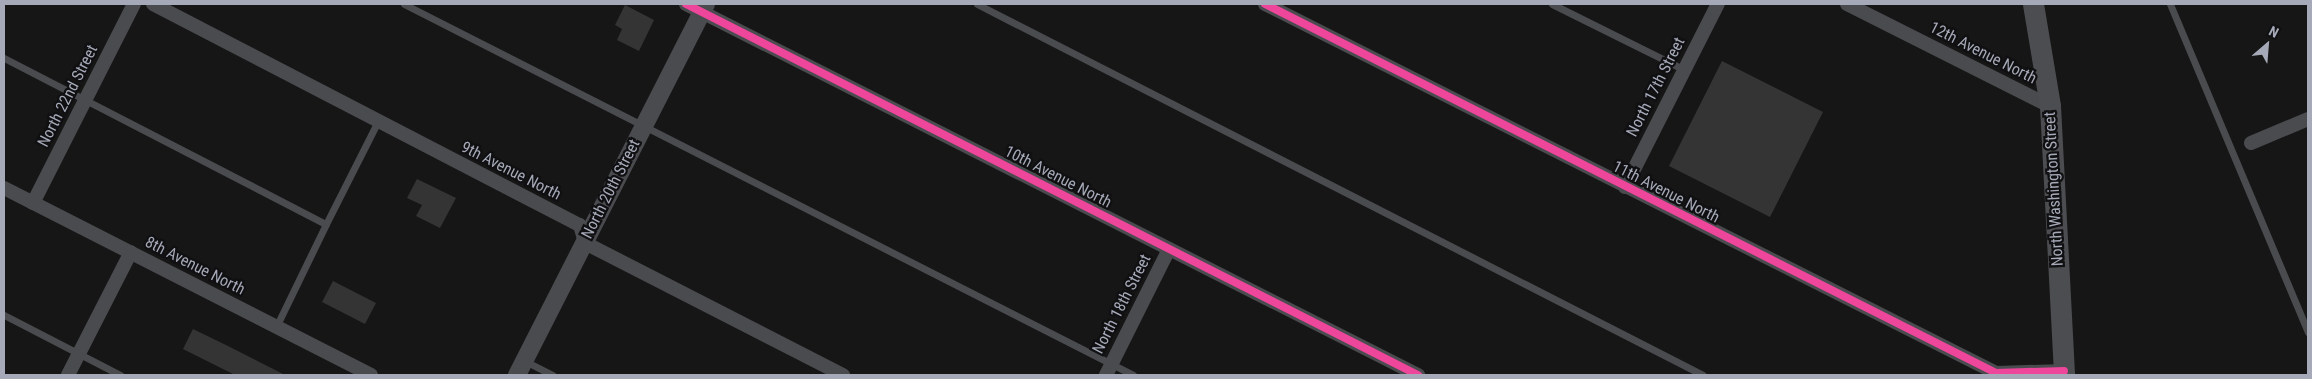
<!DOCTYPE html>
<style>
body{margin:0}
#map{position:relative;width:2312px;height:379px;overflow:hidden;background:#161616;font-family:"Roboto Condensed",sans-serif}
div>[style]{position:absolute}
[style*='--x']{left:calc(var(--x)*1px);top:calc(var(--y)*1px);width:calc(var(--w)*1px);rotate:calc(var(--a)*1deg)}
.building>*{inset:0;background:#343435}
.service>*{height:7px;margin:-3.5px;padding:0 3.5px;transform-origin:3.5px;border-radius:3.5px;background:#4a4b4f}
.minor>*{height:14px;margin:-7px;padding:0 7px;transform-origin:7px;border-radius:7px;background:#4a4b4f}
.tertiary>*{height:18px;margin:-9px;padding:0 9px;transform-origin:9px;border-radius:9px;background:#4a4b4f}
.primary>*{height:21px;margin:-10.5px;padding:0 10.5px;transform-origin:10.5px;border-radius:10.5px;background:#4c4d51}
.cycleway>*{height:8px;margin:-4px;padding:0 4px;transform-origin:4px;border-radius:4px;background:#ed469a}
span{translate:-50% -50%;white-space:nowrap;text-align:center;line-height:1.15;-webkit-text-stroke:4.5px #101012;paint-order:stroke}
.street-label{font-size:16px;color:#a6aab8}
.frame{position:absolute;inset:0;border:5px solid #a6aab8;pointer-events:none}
.north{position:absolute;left:2242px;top:20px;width:50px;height:50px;-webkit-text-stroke:4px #101012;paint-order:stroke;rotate:27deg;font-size:14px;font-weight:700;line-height:20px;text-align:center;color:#a6aab8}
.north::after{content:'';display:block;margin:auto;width:18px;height:22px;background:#a6aab8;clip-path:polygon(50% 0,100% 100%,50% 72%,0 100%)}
</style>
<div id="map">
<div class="building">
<i style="clip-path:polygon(625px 5px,654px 20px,639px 51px,617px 40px,622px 29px,615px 25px)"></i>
<i style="clip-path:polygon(1722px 61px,1823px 112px,1770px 217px,1669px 166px)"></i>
<i style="clip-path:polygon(417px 179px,456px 198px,440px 228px,416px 216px,422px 205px,407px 198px)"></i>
<i style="clip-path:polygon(333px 281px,376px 303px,365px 324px,322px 302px)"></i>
<i style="clip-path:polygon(193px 329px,228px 346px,285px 375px,235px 375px,183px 349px)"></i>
</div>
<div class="service">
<i style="--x:404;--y:4;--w:818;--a:26.97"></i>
<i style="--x:977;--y:4;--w:815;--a:27.07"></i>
<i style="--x:1552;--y:4;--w:148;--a:26.4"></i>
<i style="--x:2170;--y:4;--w:356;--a:67.2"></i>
<i style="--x:4;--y:58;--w:362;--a:27.3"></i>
<i style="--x:326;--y:224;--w:113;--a:-63.2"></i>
<i style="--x:4;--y:315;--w:131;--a:27.3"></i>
<i style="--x:276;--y:327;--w:114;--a:-64.1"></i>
<i style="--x:525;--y:361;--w:31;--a:27"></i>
</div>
<div class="minor">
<i style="--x:153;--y:4;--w:481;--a:27.4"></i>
<i style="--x:580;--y:225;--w:19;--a:74"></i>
<i style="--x:585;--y:243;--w:290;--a:27.1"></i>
<i style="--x:686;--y:4;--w:821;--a:26.88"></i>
<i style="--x:1265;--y:4;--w:819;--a:26.78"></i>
<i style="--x:1996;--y:373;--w:68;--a:-1.7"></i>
<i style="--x:1847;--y:4;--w:227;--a:26.7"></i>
<i style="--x:2251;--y:143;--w:62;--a:-22.8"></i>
<i style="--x:1625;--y:187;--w:205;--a:-63.1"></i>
<i style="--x:4;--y:188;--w:412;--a:27"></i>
<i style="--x:33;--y:203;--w:223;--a:-63.1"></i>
<i style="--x:68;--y:375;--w:138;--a:-62.9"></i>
<i style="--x:1106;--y:375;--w:141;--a:-63.4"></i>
</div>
<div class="tertiary">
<i style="--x:517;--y:375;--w:416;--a:-63"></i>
</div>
<div class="primary">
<i style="--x:2033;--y:4;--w:103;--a:80.5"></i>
<i style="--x:2050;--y:106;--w:269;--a:87"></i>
</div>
<div class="cycleway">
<i style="--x:686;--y:4;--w:821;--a:26.88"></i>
<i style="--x:1265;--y:4;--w:819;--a:26.78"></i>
<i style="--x:1996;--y:373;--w:68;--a:-1.7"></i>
</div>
<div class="street-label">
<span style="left:1983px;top:53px;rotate:27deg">12th Avenue North</span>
<span style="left:1656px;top:87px;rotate:-63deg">North 17th Street</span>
<span style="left:68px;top:96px;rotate:-63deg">North 22nd Street</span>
<span style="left:511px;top:171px;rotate:27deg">9th Avenue North</span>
<span style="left:1058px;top:177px;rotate:27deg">10th Avenue North</span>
<span style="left:611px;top:189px;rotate:-63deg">North 20th Street</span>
<span style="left:2054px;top:189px;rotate:-93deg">North Washington Street</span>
<span style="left:1666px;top:192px;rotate:27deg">11th Avenue North</span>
<span style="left:195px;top:266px;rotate:27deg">8th Avenue North</span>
<span style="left:1122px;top:304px;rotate:-63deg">North 18th Street</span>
</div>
<div class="frame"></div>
<div class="north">N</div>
</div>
